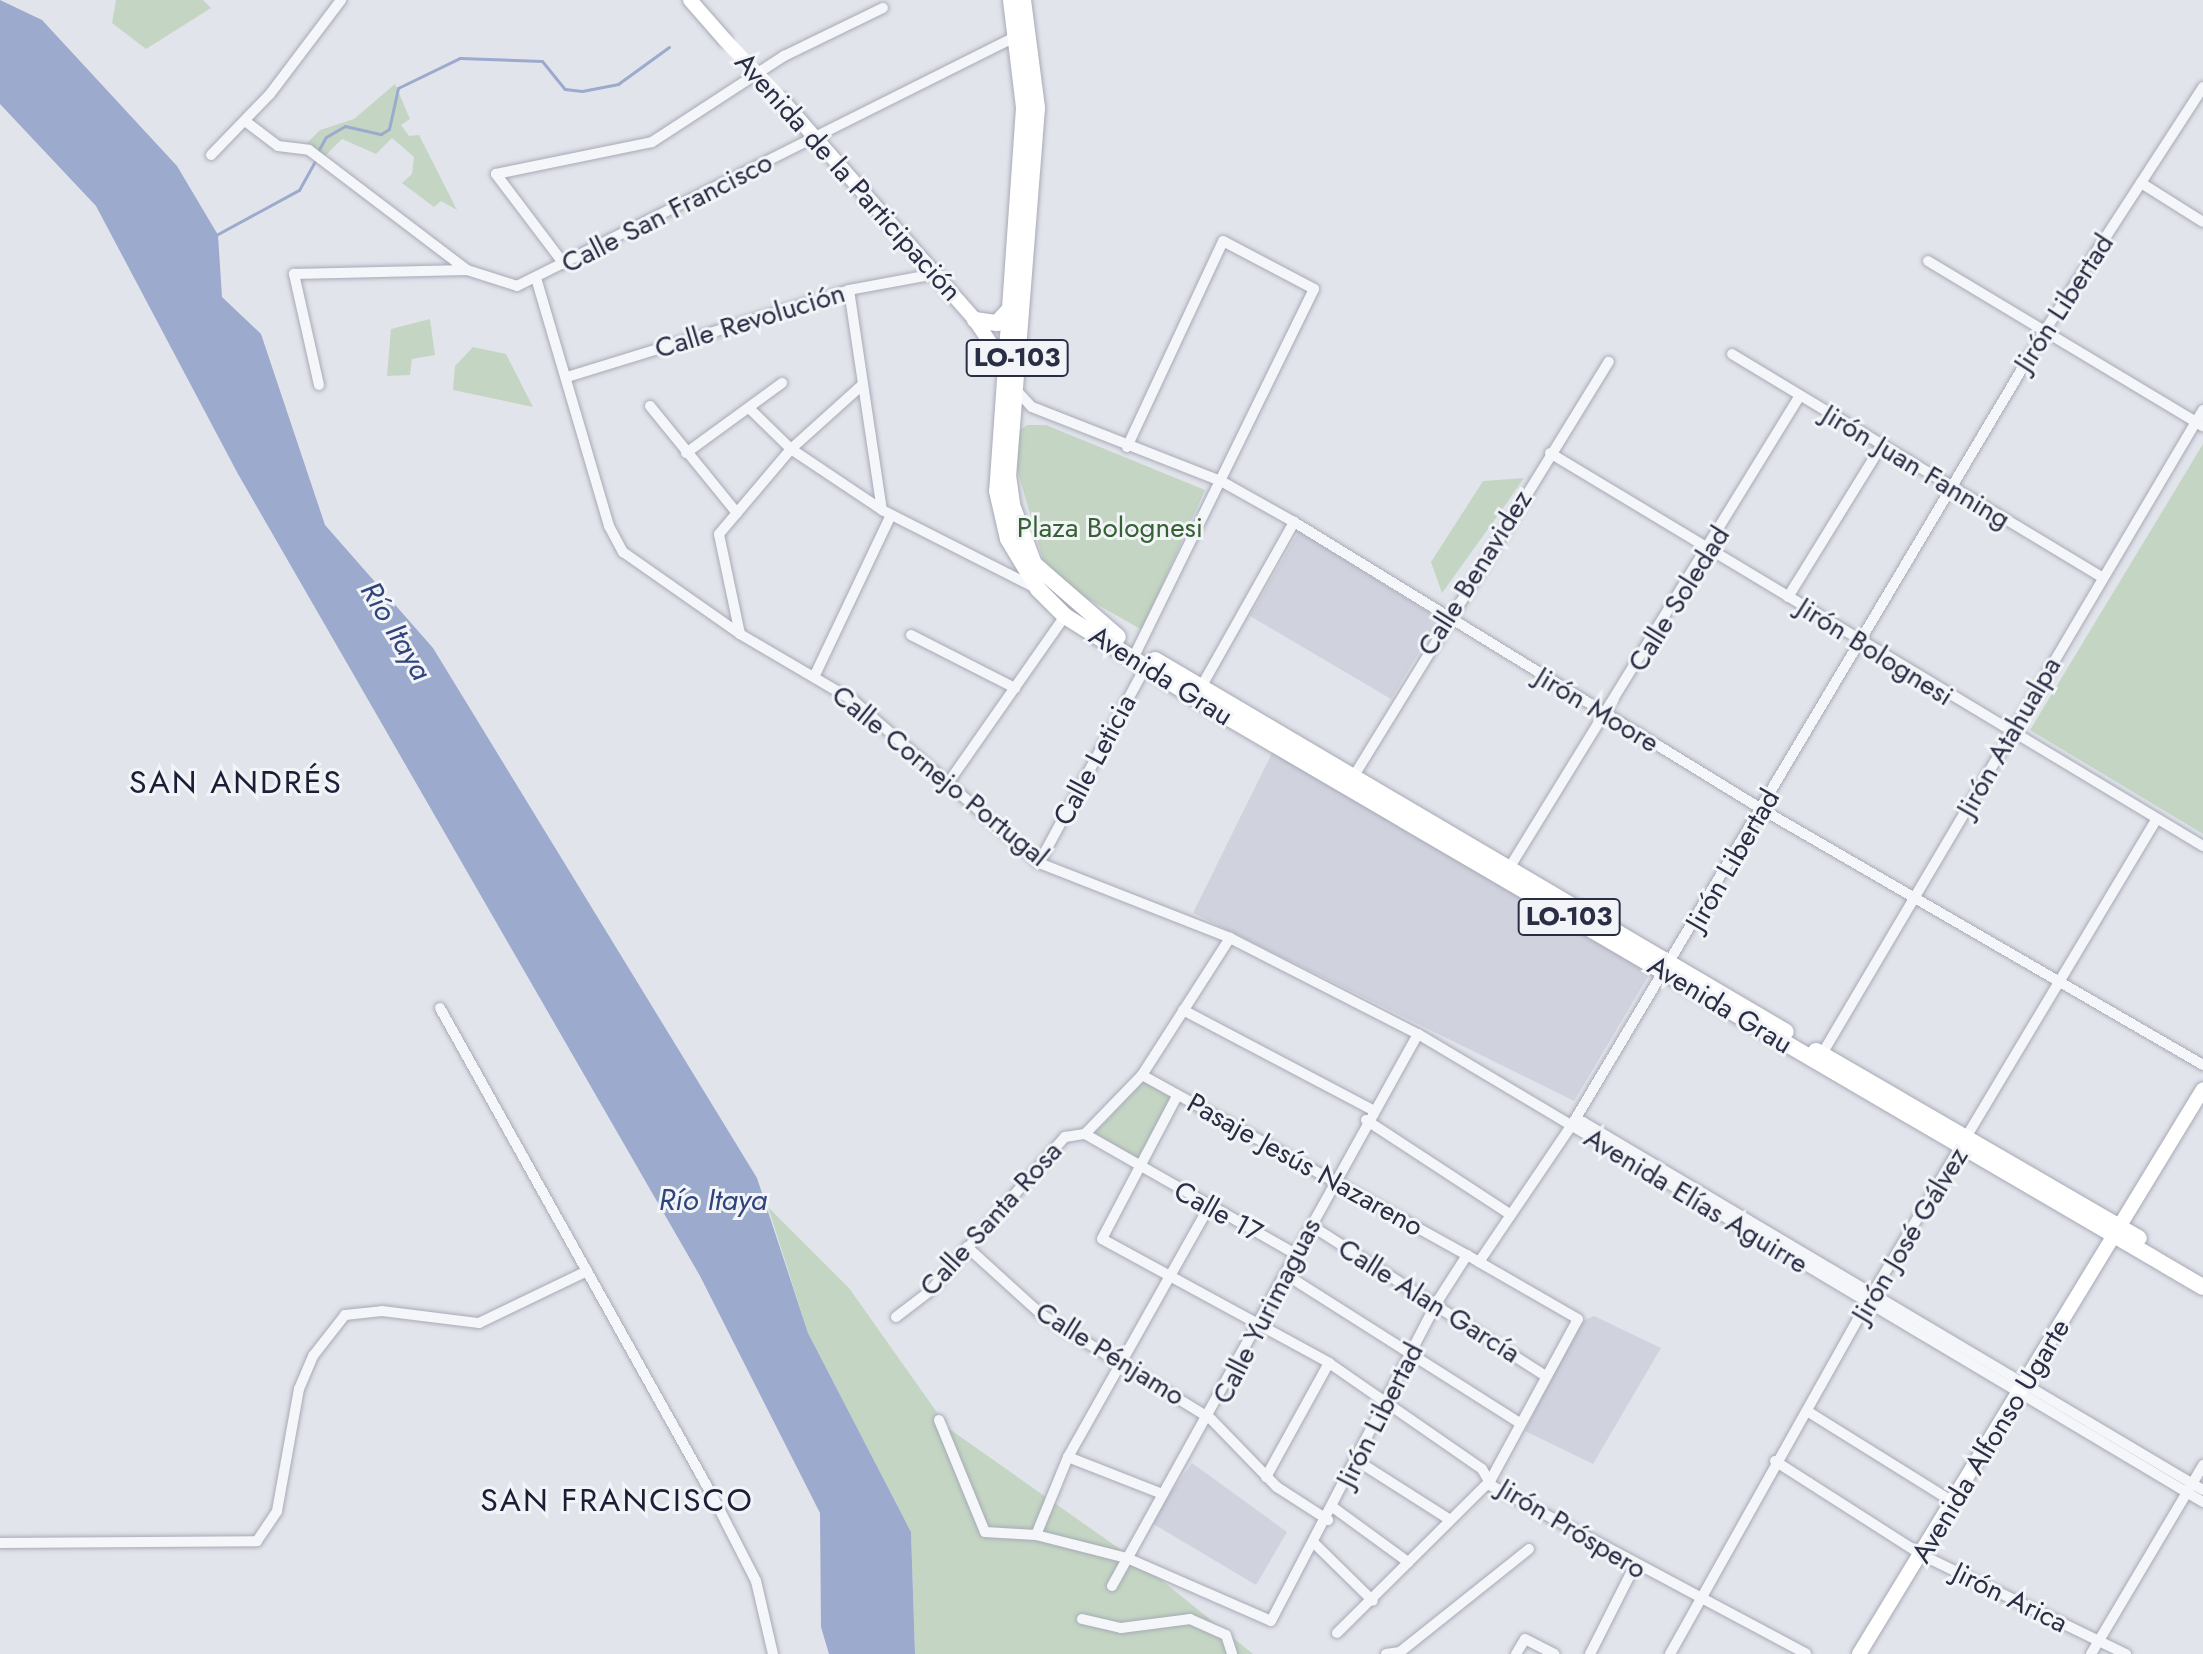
<!DOCTYPE html>
<meta charset="utf-8">
<style>
body{margin:0}
#map{position:relative;width:2203px;height:1654px;overflow:hidden;background:#e2e4eb;font-family:Jost,sans-serif}
div>[style]{position:absolute}
[style*='--x']{left:calc(var(--x)*1px);top:calc(var(--y)*1px);width:calc(var(--w)*1px);rotate:calc(var(--a)*1deg)}
.built>*{inset:0;background:#d0d3de}
.green>*{inset:0;background:#c4d6c3}
.water>*{inset:0;background:#9baacd}
.stream>*{height:3px;margin:-1.5px;padding:0 1.5px;transform-origin:1.5px;border-radius:1.5px;background:#9baacd}
.roads{filter:drop-shadow(0 0 2px #a7aab6) drop-shadow(0 0 2px #a7aab6)}
.minor>*{height:10px;margin:-5px;padding:0 5px;transform-origin:5px;border-radius:5px;background:#f5f6f9}
.secondary>*{height:14px;margin:-7px;padding:0 7px;transform-origin:7px;border-radius:7px;background:#fff}
.primary>*{height:16px;margin:-8px;padding:0 8px;transform-origin:8px;border-radius:8px;background:#fff}
.secondary-bridge>*{height:14px;margin:-7px;padding:0 7px;transform-origin:7px;border-radius:7px;background:#fff}
span{translate:-50% -50%;white-space:nowrap;text-align:center;line-height:1.15;-webkit-text-stroke:6px #f2f4f8;paint-order:stroke}
.shield-label span{padding:2px 6px;background:#f2f4f8;border:2px solid;border-radius:6px;-webkit-text-stroke-width:0}
.shield-label{font-size:26px;color:#292e45;font-weight:700}
.street-label{font-size:28px;color:#292e45}
.park-label{font-size:28px;color:#356135}
.water-label{font-size:30px;color:#30447c;font-style:italic}
.quarter-label{font-size:32px;color:#1b1f36;letter-spacing:2px}
</style>
<div id="map">
<div class="built">
<i style="clip-path:polygon(1299px 531px,1439px 619px,1391px 699px,1250px 616px)"></i>
<i style="clip-path:polygon(1273px 751px,1650px 973px,1574px 1101px,1193px 913px)"></i>
<i style="clip-path:polygon(1594px 1316px,1661px 1348px,1593px 1464px,1525px 1431px,1578px 1323px)"></i>
<i style="clip-path:polygon(1192px 1463px,1287px 1532px,1256px 1585px,1150px 1522px)"></i>
</div>
<div class="green">
<i style="clip-path:polygon(116px 0,203px 0,211px 8px,146px 49px,112px 23px)"></i>
<i style="clip-path:polygon(395px 84px,410px 119px,401px 125px,409px 136px,419px 135px,457px 210px,441px 201px,434px 207px,402px 183px,412px 174px,414px 157px,392px 138px,376px 154px,342px 139px,324px 157px,305px 145px,320px 130px,354px 119px)"></i>
<i style="clip-path:polygon(430px 319px,435px 355px,412px 359px,410px 375px,387px 376px,391px 329px)"></i>
<i style="clip-path:polygon(473px 347px,506px 354px,533px 407px,453px 390px,455px 366px)"></i>
<i style="clip-path:polygon(1027px 425px,1046px 425px,1205px 490px,1142px 630px,1065px 586px,1043px 559px,1015px 462px,1016px 433px)"></i>
<i style="clip-path:polygon(2203px 444px,2203px 834px,2030px 730px)"></i>
<i style="clip-path:polygon(1524px 478px,1506px 504px,1442px 593px,1431px 562px,1483px 481px)"></i>
<i style="clip-path:polygon(1144px 1081px,1172px 1098px,1136px 1161px,1093px 1135px)"></i>
<i style="clip-path:polygon(768px 1207px,849px 1288px,948px 1428px,1144px 1566px,1253px 1654px,915px 1654px,911px 1532px,808px 1333px)"></i>
</div>
<div class="water">
<i style="clip-path:polygon(0 0,42px 20px,177px 166px,218px 235px,222px 297px,261px 334px,325px 525px,433px 648px,757px 1178px,808px 1333px,911px 1532px,915px 1654px,829px 1654px,821px 1627px,820px 1513px,700px 1276px,238px 474px,96px 206px,0 104px)"></i>
</div>
<div class="stream">
<i style="--x:317;--y:153;--w:18;--a:-61"></i>
<i style="--x:326;--y:137;--w:22;--a:-30"></i>
<i style="--x:345;--y:126;--w:37;--a:13"></i>
<i style="--x:381;--y:134;--w:9;--a:-32"></i>
<i style="--x:389;--y:129;--w:42;--a:-77.6"></i>
<i style="--x:398;--y:88;--w:69;--a:-25.8"></i>
<i style="--x:460;--y:58;--w:82;--a:2.1"></i>
<i style="--x:542;--y:61;--w:36;--a:51"></i>
<i style="--x:565;--y:89;--w:17;--a:7"></i>
<i style="--x:582;--y:91;--w:37;--a:-11"></i>
<i style="--x:618;--y:84;--w:63;--a:-36"></i>
<i style="--x:216;--y:235;--w:94;--a:-28.5"></i>
<i style="--x:299;--y:190;--w:33;--a:-61"></i>
</div>
<div class="roads">
<div class="minor">
<i style="--x:245;--y:121;--w:41;--a:37.1"></i>
<i style="--x:278;--y:146;--w:31;--a:7"></i>
<i style="--x:309;--y:150;--w:198;--a:37.2"></i>
<i style="--x:211;--y:155;--w:85;--a:-46"></i>
<i style="--x:270;--y:94;--w:118;--a:-52.9"></i>
<i style="--x:2141;--y:183;--w:73;--a:32.2"></i>
<i style="--x:1928;--y:261;--w:321;--a:31"></i>
<i style="--x:564;--y:264;--w:113;--a:-127.1"></i>
<i style="--x:496;--y:174;--w:159;--a:-11.6"></i>
<i style="--x:652;--y:142;--w:158;--a:-33.1"></i>
<i style="--x:784;--y:56;--w:110;--a:-25.9"></i>
<i style="--x:536;--y:278;--w:259;--a:73.6"></i>
<i style="--x:609;--y:526;--w:30;--a:62"></i>
<i style="--x:623;--y:552;--w:143;--a:35"></i>
<i style="--x:740;--y:634;--w:132;--a:30.4"></i>
<i style="--x:854;--y:701;--w:246;--a:41.2"></i>
<i style="--x:1039;--y:863;--w:205;--a:21.4"></i>
<i style="--x:1230;--y:938;--w:211;--a:27.1"></i>
<i style="--x:1418;--y:1034;--w:914;--a:30.8"></i>
<i style="--x:849;--y:290;--w:222;--a:81.5"></i>
<i style="--x:1732;--y:354;--w:431;--a:31.1"></i>
<i style="--x:567;--y:377;--w:295;--a:-17.1"></i>
<i style="--x:849;--y:290;--w:87;--a:-10.5"></i>
<i style="--x:319;--y:385;--w:114;--a:-102.7"></i>
<i style="--x:294;--y:274;--w:173;--a:-1.3"></i>
<i style="--x:467;--y:270;--w:52;--a:17.7"></i>
<i style="--x:517;--y:286;--w:559;--a:-26.57"></i>
<i style="--x:1016;--y:390;--w:23;--a:47"></i>
<i style="--x:1032;--y:407;--w:203;--a:21.4"></i>
<i style="--x:1221;--y:481;--w:84;--a:29.3"></i>
<i style="--x:1294;--y:522;--w:550;--a:31.55"></i>
<i style="--x:1763;--y:810;--w:509;--a:30.09"></i>
<i style="--x:650;--y:406;--w:138;--a:50.9"></i>
<i style="--x:749;--y:408;--w:59;--a:44.3"></i>
<i style="--x:791;--y:449;--w:110;--a:33.8"></i>
<i style="--x:882;--y:510;--w:173;--a:26.9"></i>
<i style="--x:1127;--y:447;--w:227;--a:-65"></i>
<i style="--x:1223;--y:241;--w:103;--a:27.8"></i>
<i style="--x:1314;--y:289;--w:412;--a:116.1"></i>
<i style="--x:686;--y:453;--w:119;--a:-36.1"></i>
<i style="--x:1550;--y:453;--w:762;--a:31.04"></i>
<i style="--x:1788;--y:597;--w:175;--a:-58.3"></i>
<i style="--x:740;--y:634;--w:102;--a:-101.9"></i>
<i style="--x:719;--y:534;--w:111;--a:-49.7"></i>
<i style="--x:791;--y:449;--w:94;--a:-42"></i>
<i style="--x:911;--y:635;--w:117;--a:27"></i>
<i style="--x:814;--y:677;--w:179;--a:-64.6"></i>
<i style="--x:1200;--y:689;--w:192;--a:-60.6"></i>
<i style="--x:1352;--y:779;--w:490;--a:-58.4"></i>
<i style="--x:948;--y:783;--w:204;--a:-55"></i>
<i style="--x:1039;--y:863;--w:226;--a:-61.5"></i>
<i style="--x:1508;--y:870;--w:555;--a:-58.4"></i>
<i style="--x:440;--y:1008;--w:558;--a:60.82"></i>
<i style="--x:712;--y:1495;--w:97;--a:62.9"></i>
<i style="--x:756;--y:1581;--w:75;--a:76.9"></i>
<i style="--x:1183;--y:1010;--w:212;--a:27.8"></i>
<i style="--x:1819;--y:1059;--w:754;--a:-59.39"></i>
<i style="--x:1142;--y:1075;--w:372;--a:29"></i>
<i style="--x:1177;--y:1096;--w:161;--a:117.7"></i>
<i style="--x:1102;--y:1239;--w:259;--a:28.6"></i>
<i style="--x:1329;--y:1363;--w:186;--a:34.7"></i>
<i style="--x:1482;--y:1469;--w:20;--a:60"></i>
<i style="--x:1492;--y:1486;--w:356;--a:28.1"></i>
<i style="--x:1366;--y:1120;--w:173;--a:33.2"></i>
<i style="--x:1573;--y:1123;--w:10;--a:-6"></i>
<i style="--x:1583;--y:1122;--w:721;--a:30.69"></i>
<i style="--x:1085;--y:1134;--w:244;--a:29.7"></i>
<i style="--x:1312;--y:1226;--w:278;--a:32.7"></i>
<i style="--x:967;--y:1247;--w:101;--a:42.2"></i>
<i style="--x:1042;--y:1315;--w:198;--a:31.6"></i>
<i style="--x:1211;--y:1419;--w:95;--a:45.9"></i>
<i style="--x:1277;--y:1487;--w:61;--a:32.9"></i>
<i style="--x:1288;--y:1276;--w:275;--a:32.4"></i>
<i style="--x:896;--y:1317;--w:43;--a:-37.4"></i>
<i style="--x:930;--y:1291;--w:205;--a:-48.8"></i>
<i style="--x:1065;--y:1137;--w:20;--a:-9"></i>
<i style="--x:1085;--y:1134;--w:82;--a:-46"></i>
<i style="--x:1142;--y:1075;--w:163;--a:-57.3"></i>
<i style="--x:1807;--y:1411;--w:172;--a:31.9"></i>
<i style="--x:939;--y:1420;--w:121;--a:67.7"></i>
<i style="--x:985;--y:1532;--w:51;--a:3.4"></i>
<i style="--x:1036;--y:1535;--w:94;--a:14.2"></i>
<i style="--x:1127;--y:1558;--w:157;--a:23.6"></i>
<i style="--x:1271;--y:1621;--w:360;--a:-62.5"></i>
<i style="--x:1437;--y:1302;--w:56;--a:-57.4"></i>
<i style="--x:1467;--y:1255;--w:14;--a:30"></i>
<i style="--x:1479;--y:1262;--w:168;--a:-55.9"></i>
<i style="--x:1573;--y:1123;--w:921;--a:-59.23"></i>
<i style="--x:2044;--y:332;--w:292;--a:-57"></i>
<i style="--x:1068;--y:1457;--w:99;--a:21.4"></i>
<i style="--x:1356;--y:1460;--w:108;--a:32.5"></i>
<i style="--x:1775;--y:1461;--w:174;--a:32.6"></i>
<i style="--x:1922;--y:1555;--w:227;--a:25.9"></i>
<i style="--x:1266;--y:1477;--w:130;--a:-61.1"></i>
<i style="--x:1334;--y:1508;--w:92;--a:36.1"></i>
<i style="--x:1036;--y:1535;--w:84;--a:-67.7"></i>
<i style="--x:1068;--y:1457;--w:285;--a:-60.6"></i>
<i style="--x:0;--y:1543;--w:257;--a:-0.4"></i>
<i style="--x:257;--y:1541;--w:36;--a:-56"></i>
<i style="--x:277;--y:1511;--w:124;--a:-79.8"></i>
<i style="--x:299;--y:1389;--w:36;--a:-67"></i>
<i style="--x:313;--y:1356;--w:52;--a:-52"></i>
<i style="--x:345;--y:1315;--w:37;--a:-6"></i>
<i style="--x:382;--y:1311;--w:98;--a:7.1"></i>
<i style="--x:479;--y:1323;--w:120;--a:-25.7"></i>
<i style="--x:1315;--y:1544;--w:81;--a:44.5"></i>
<i style="--x:1112;--y:1586;--w:631;--a:-61"></i>
<i style="--x:1082;--y:1619;--w:40;--a:13"></i>
<i style="--x:1121;--y:1628;--w:70;--a:-7.4"></i>
<i style="--x:1190;--y:1619;--w:39;--a:24"></i>
<i style="--x:1226;--y:1635;--w:20;--a:72"></i>
<i style="--x:1337;--y:1633;--w:216;--a:-44.8"></i>
<i style="--x:1490;--y:1481;--w:184;--a:-61.5"></i>
<i style="--x:1578;--y:1319;--w:114;--a:-150.1"></i>
<i style="--x:1386;--y:1654;--w:14;--a:-8"></i>
<i style="--x:1400;--y:1652;--w:165;--a:-38.6"></i>
<i style="--x:1516;--y:1654;--w:17;--a:-59"></i>
<i style="--x:1525;--y:1639;--w:33;--a:27"></i>
<i style="--x:1590;--y:1654;--w:97;--a:-63.2"></i>
<i style="--x:1670;--y:1654;--w:411;--a:-60.7"></i>
<i style="--x:1871;--y:1296;--w:555;--a:-59.09"></i>
<i style="--x:2091;--y:1654;--w:220;--a:-59.3"></i>
</div>
<div class="secondary">
<i style="--x:690;--y:0;--w:53;--a:48.8"></i>
<i style="--x:782;--y:100;--w:293;--a:48.7"></i>
<i style="--x:975;--y:320;--w:47;--a:56.3"></i>
<i style="--x:1859;--y:1654;--w:661;--a:-58.66"></i>
</div>
<div class="primary">
<i style="--x:1011;--y:0;--w:109;--a:83.1"></i>
<i style="--x:1024;--y:108;--w:384;--a:94"></i>
<i style="--x:997;--y:491;--w:49;--a:77.1"></i>
<i style="--x:1008;--y:539;--w:58;--a:59"></i>
<i style="--x:1038;--y:589;--w:38;--a:45"></i>
<i style="--x:1065;--y:616;--w:154;--a:32.2"></i>
<i style="--x:1195;--y:698;--w:1167;--a:30.3"></i>
<i style="--x:1023;--y:0;--w:109;--a:82.6"></i>
<i style="--x:1037;--y:108;--w:368;--a:94.5"></i>
<i style="--x:1008;--y:475;--w:30;--a:82"></i>
<i style="--x:1012;--y:505;--w:63;--a:69.6"></i>
<i style="--x:1034;--y:564;--w:111;--a:41"></i>
<i style="--x:975;--y:320;--w:22;--a:8"></i>
<i style="--x:997;--y:323;--w:16;--a:-47"></i>
<i style="--x:1155;--y:660;--w:732;--a:30.52"></i>
<i style="--x:1816;--y:1051;--w:373;--a:30.1"></i>
</div>
</div>
<div class="secondary-bridge">
<i style="--x:725;--y:40;--w:83;--a:46.5"></i>
</div>
<div class="shield-label">
<span style="left:1017px;top:358px">LO-103</span>
<span style="left:1569px;top:917px">LO-103</span>
</div>
<div class="street-label">
<span style="left:848px;top:177px;rotate:48deg">Avenida de la Participación</span>
<span style="left:667px;top:213px;rotate:-27deg">Calle San Francisco</span>
<span style="left:2064px;top:303px;rotate:-57deg">Jirón Libertad</span>
<span style="left:750px;top:321px;rotate:-17deg">Calle Revolución</span>
<span style="left:1916px;top:467px;rotate:31deg">Jirón Juan Fanning</span>
<span style="left:1475px;top:573px;rotate:-58deg">Calle Benavidez</span>
<span style="left:1679px;top:599px;rotate:-58deg">Calle Soledad</span>
<span style="left:1875px;top:652px;rotate:32deg">Jirón Bolognesi</span>
<span style="left:1161px;top:676px;rotate:32deg">Avenida Grau</span>
<span style="left:1597px;top:710px;rotate:31deg">Jirón Moore</span>
<span style="left:2009px;top:737px;rotate:-60deg">Jirón Atahualpa</span>
<span style="left:1095px;top:760px;rotate:-62deg">Calle Leticia</span>
<span style="left:940px;top:776px;rotate:39deg">Calle Cornejo Portugal</span>
<span style="left:1733px;top:860px;rotate:-60deg">Jirón Libertad</span>
<span style="left:1720px;top:1005px;rotate:31deg">Avenida Grau</span>
<span style="left:1305px;top:1165px;rotate:29deg">Pasaje Jesús Nazareno</span>
<span style="left:1696px;top:1201px;rotate:31deg">Avenida Elías Aguirre</span>
<span style="left:1218px;top:1212px;rotate:29deg">Calle 17</span>
<span style="left:991px;top:1219px;rotate:-48deg">Calle Santa Rosa</span>
<span style="left:1910px;top:1235px;rotate:-59deg">Jirón José Gálvez</span>
<span style="left:1429px;top:1301px;rotate:32deg">Calle Alan García</span>
<span style="left:1267px;top:1311px;rotate:-63deg">Calle Yurimaguas</span>
<span style="left:1110px;top:1354px;rotate:32deg">Calle Pénjamo</span>
<span style="left:1380px;top:1415px;rotate:-63deg">Jirón Libertad</span>
<span style="left:1991px;top:1441px;rotate:-59deg">Avenida Alfonso Ugarte</span>
<span style="left:1572px;top:1529px;rotate:31deg">Jirón Próspero</span>
<span style="left:2010px;top:1598px;rotate:26deg">Jirón Arica</span>
</div>
<div class="park-label">
<span style="left:1110px;top:528px">Plaza Bolognesi</span>
</div>
<div class="water-label">
<span style="left:396px;top:631px;rotate:59deg">Río Itaya</span>
<span style="left:713px;top:1200px">Río Itaya</span>
</div>
<div class="quarter-label">
<span style="left:236px;top:782px">SAN ANDRÉS</span>
<span style="left:617px;top:1500px">SAN FRANCISCO</span>
</div>
</div>
